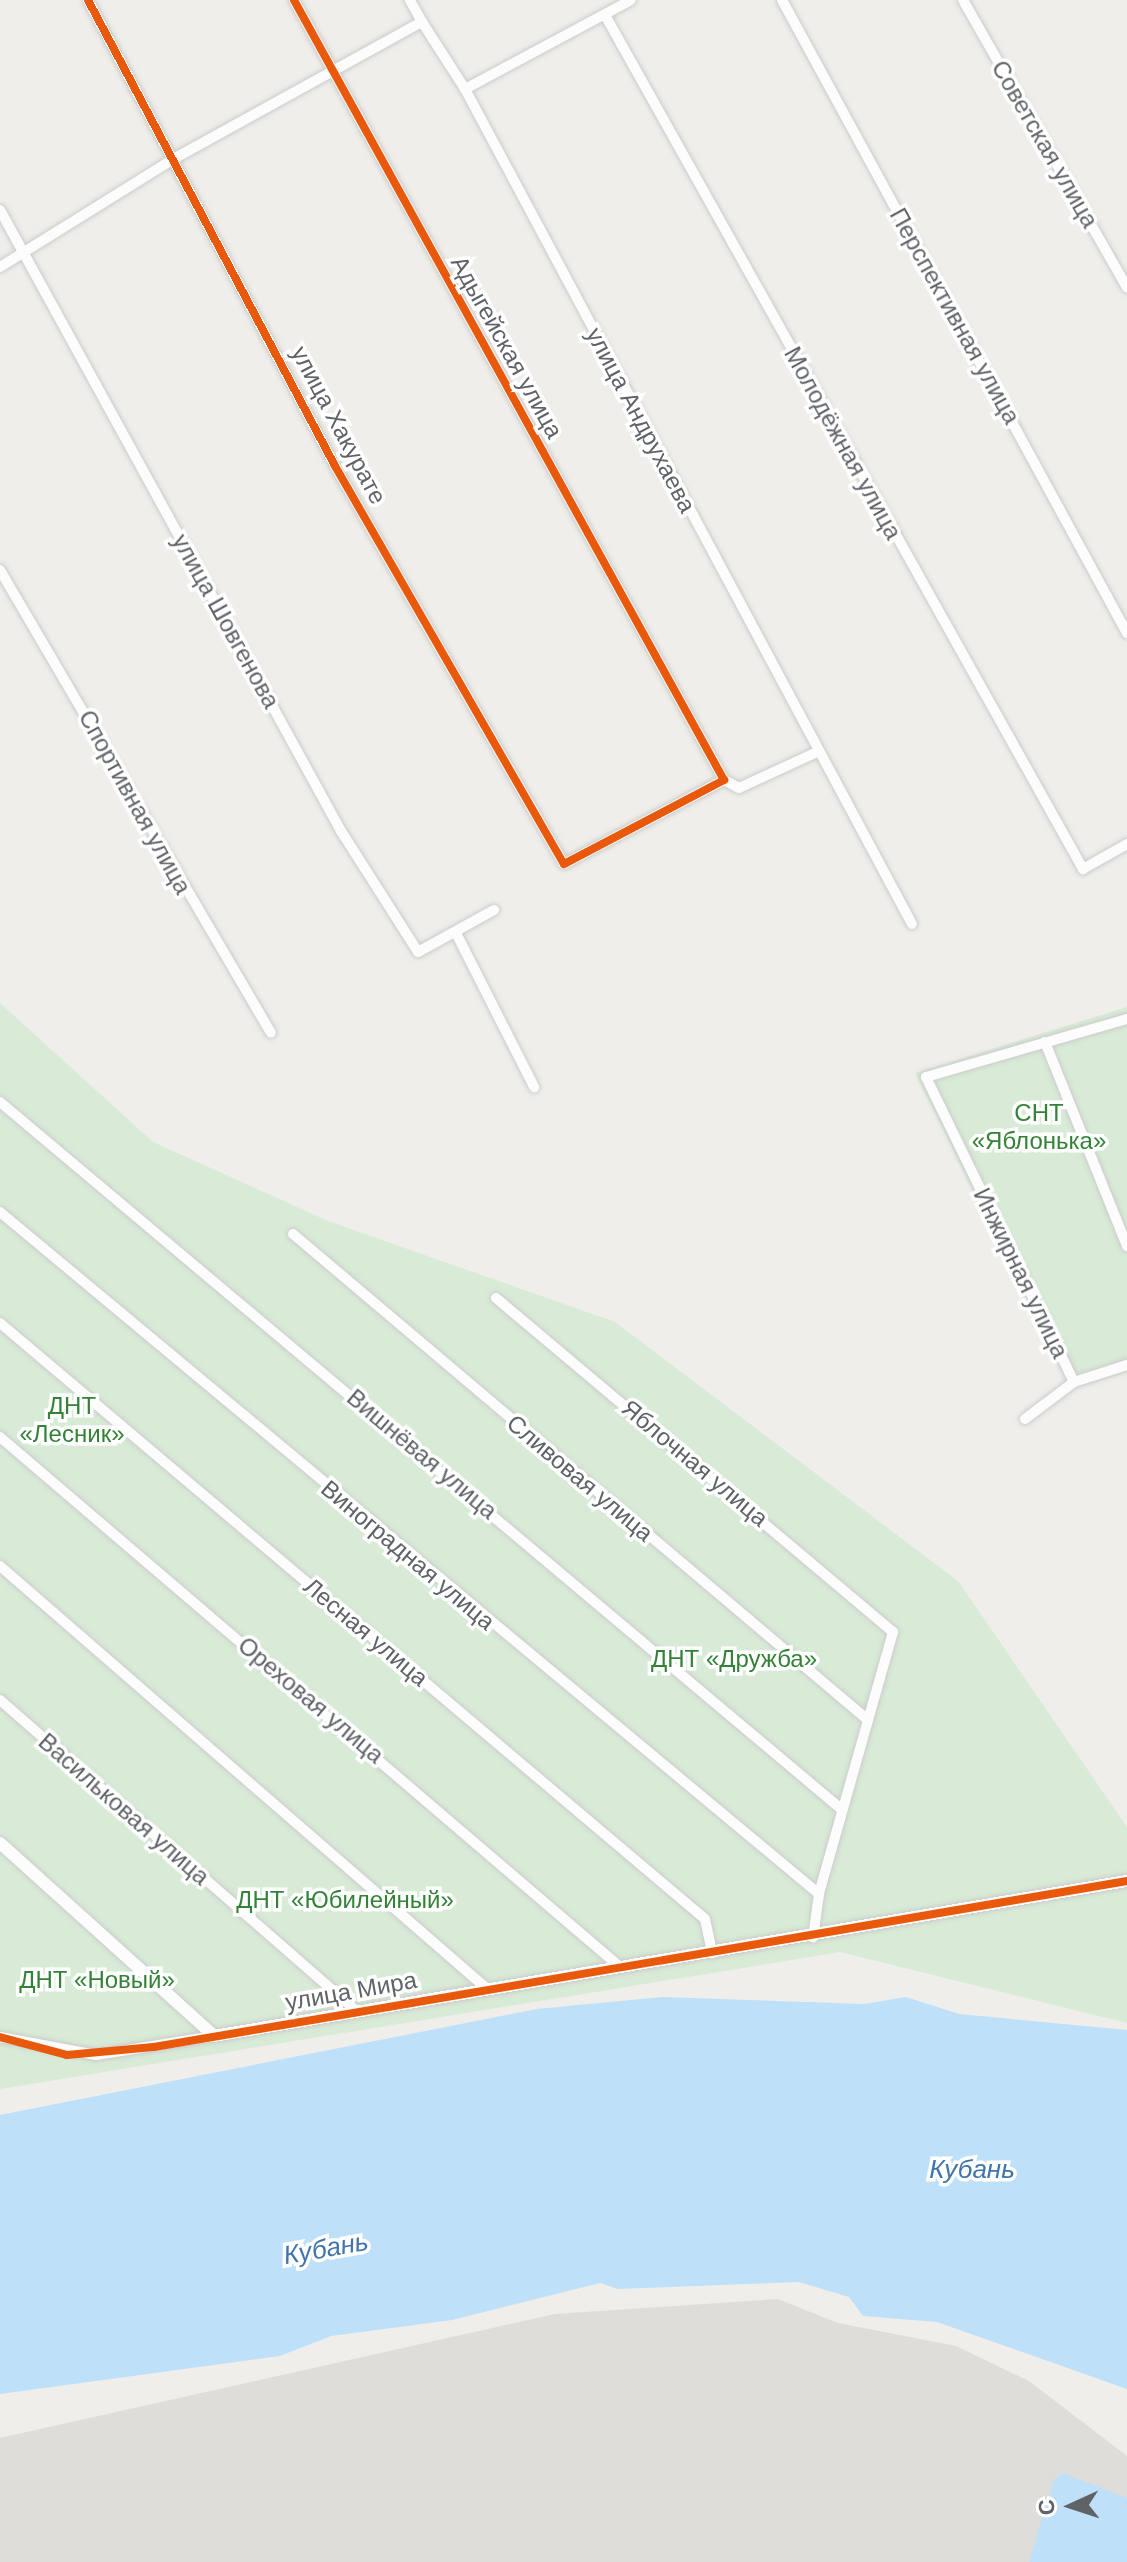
<!DOCTYPE html>
<meta charset="utf-8">
<style>
body{margin:0}
#map{position:relative;width:1127px;height:2562px;overflow:hidden;background:#efeeea;font-family:Arial,sans-serif}
div>[style]{position:absolute}
[style*='--x']{left:calc(var(--x)*1px);top:calc(var(--y)*1px);width:calc(var(--w)*1px);rotate:calc(var(--a)*1deg)}
.industrial>*{inset:0;background:#dfddda}
.green>*{inset:0;background:#d8ebd6}
.water>*{inset:0;background:#bfe0f9}
.roads{filter:drop-shadow(0 0 2px #cbcccc) drop-shadow(0 0 2px #cbcccc)}
.minor>*{height:10px;margin:-5px;padding:0 5px;transform-origin:5px;border-radius:5px;background:#fdfcfc}
.tertiary>*{height:12px;margin:-6px;padding:0 6px;transform-origin:6px;border-radius:6px;background:#fdfcfc}
.cycleway>*{height:8px;margin:-4px;padding:0 4px;transform-origin:4px;border-radius:4px;background:#e8590c}
span{translate:-50% -50%;white-space:nowrap;text-align:center;line-height:1.15;-webkit-text-stroke:7px #fff;paint-order:stroke}
.street-label{font-size:24px;color:#5f6368}
.park-label{font-size:24px;color:#348238}
.water-label{font-size:26px;color:#4174aa;font-style:italic}
.north{position:absolute;left:1031px;top:2466px;width:80px;height:80px;-webkit-text-stroke:6px #fff;paint-order:stroke;rotate:267deg;font-size:22px;font-weight:700;line-height:32px;text-align:center;color:#5f6368}
.north::after{content:'';display:block;margin:auto;width:28px;height:36px;background:#5f6368;clip-path:polygon(50% 0,100% 100%,50% 72%,0 100%)}
</style>
<div id="map">
<div class="industrial">
<i style="clip-path:polygon(778px 2299px,838px 2323px,956px 2346px,1029px 2381px,1127px 2456px,1127px 2562px,0 2562px,0 2438px,555px 2314px)"></i>
</div>
<div class="green">
<i style="clip-path:polygon(0 1003px,153px 1142px,328px 1221px,615px 1322px,958px 1581px,1127px 1827px,1127px 2023px,840px 1952px,0 2089px)"></i>
<i style="clip-path:polygon(1127px 1007px,1127px 1372px,1071px 1389px,915px 1073px)"></i>
</div>
<div class="water">
<i style="clip-path:polygon(662px 1997px,864px 2004px,906px 1997px,959px 2014px,1127px 2030px,1127px 2389px,937px 2322px,863px 2316px,849px 2297px,799px 2282px,618px 2289px,600px 2283px,452px 2320px,331px 2336px,280px 2356px,0 2394px,0 2115px,537px 2009px)"></i>
<i style="clip-path:polygon(1063px 2473px,1127px 2498px,1127px 2562px,1029px 2562px,1054px 2479px)"></i>
</div>
<div class="roads">
<div class="minor">
<i style="--x:88;--y:0;--w:527;--a:62.07"></i>
<i style="--x:335;--y:466;--w:459;--a:60.1"></i>
<i style="--x:564;--y:864;--w:181;--a:-27.7"></i>
<i style="--x:724;--y:780;--w:891;--a:-118.87"></i>
<i style="--x:782;--y:0;--w:721;--a:61.41"></i>
<i style="--x:963;--y:0;--w:331;--a:60.3"></i>
<i style="--x:605;--y:15;--w:979;--a:60.76"></i>
<i style="--x:1083;--y:869;--w:51;--a:-29.6"></i>
<i style="--x:422;--y:22;--w:80;--a:57.3"></i>
<i style="--x:465;--y:89;--w:188;--a:-28.2"></i>
<i style="--x:465;--y:89;--w:947;--a:61.84"></i>
<i style="--x:0;--y:210;--w:708;--a:61.23"></i>
<i style="--x:341;--y:831;--w:143;--a:57.5"></i>
<i style="--x:418;--y:952;--w:87;--a:-28.9"></i>
<i style="--x:0;--y:267;--w:208;--a:-31.9"></i>
<i style="--x:177;--y:157;--w:280;--a:-28.9"></i>
<i style="--x:422;--y:22;--w:25;--a:-119"></i>
<i style="--x:0;--y:570;--w:536;--a:59.66"></i>
<i style="--x:724;--y:780;--w:17;--a:28"></i>
<i style="--x:739;--y:788;--w:86;--a:-24.8"></i>
<i style="--x:456;--y:933;--w:173;--a:63.1"></i>
<i style="--x:1045;--y:1042;--w:220;--a:68.1"></i>
<i style="--x:0;--y:1102;--w:1099;--a:40.05"></i>
<i style="--x:0;--y:1212;--w:1066;--a:39.78"></i>
<i style="--x:293;--y:1234;--w:753;--a:40.21"></i>
<i style="--x:496;--y:1298;--w:519;--a:40.07"></i>
<i style="--x:893;--y:1632;--w:272;--a:105.8"></i>
<i style="--x:819;--y:1894;--w:44;--a:97.8"></i>
<i style="--x:0;--y:1323;--w:923;--a:40.21"></i>
<i style="--x:705;--y:1919;--w:35;--a:78"></i>
<i style="--x:1074;--y:1382;--w:339;--a:-115.9"></i>
<i style="--x:926;--y:1077;--w:209;--a:-16.1"></i>
<i style="--x:1025;--y:1419;--w:61;--a:-37.1"></i>
<i style="--x:1074;--y:1382;--w:56;--a:-17.8"></i>
<i style="--x:0;--y:1437;--w:814;--a:40.52"></i>
<i style="--x:0;--y:1566;--w:642;--a:40.96"></i>
<i style="--x:0;--y:1700;--w:475;--a:41.1"></i>
<i style="--x:0;--y:2037;--w:98;--a:10.6"></i>
<i style="--x:96;--y:2055;--w:120;--a:-9.1"></i>
</div>
<div class="tertiary">
<i style="--x:0;--y:1843;--w:288;--a:42"></i>
<i style="--x:214;--y:2036;--w:926;--a:-9.64"></i>
</div>
</div>
<div class="cycleway">
<i style="--x:88;--y:0;--w:527;--a:62.07"></i>
<i style="--x:335;--y:466;--w:459;--a:60.1"></i>
<i style="--x:564;--y:864;--w:181;--a:-27.7"></i>
<i style="--x:724;--y:780;--w:891;--a:-118.87"></i>
<i style="--x:0;--y:2037;--w:69;--a:15"></i>
<i style="--x:67;--y:2055;--w:87;--a:-5.3"></i>
<i style="--x:154;--y:2047;--w:987;--a:-9.68"></i>
</div>
<div class="street-label">
<span style="left:1045px;top:144px;rotate:60deg">Советская улица</span>
<span style="left:955px;top:316px;rotate:61deg">Перспективная улица</span>
<span style="left:507px;top:347px;rotate:61deg">Адыгейская улица</span>
<span style="left:641px;top:420px;rotate:62deg">улица Андрухаева</span>
<span style="left:339px;top:425px;rotate:62deg">улица Хакурате</span>
<span style="left:843px;top:443px;rotate:61deg">Молодёжная улица</span>
<span style="left:226px;top:621px;rotate:61deg">улица Шовгенова</span>
<span style="left:135px;top:802px;rotate:61deg">Спортивная улица</span>
<span style="left:1021px;top:1273px;rotate:64deg">Инжирная улица</span>
<span style="left:422px;top:1454px;rotate:40deg">Вишнёвая улица</span>
<span style="left:695px;top:1463px;rotate:40deg">Яблочная улица</span>
<span style="left:580px;top:1478px;rotate:40deg">Сливовая улица</span>
<span style="left:408px;top:1555px;rotate:40deg">Виноградная улица</span>
<span style="left:366px;top:1632px;rotate:40deg">Лесная улица</span>
<span style="left:311px;top:1700px;rotate:40deg">Ореховая улица</span>
<span style="left:124px;top:1809px;rotate:41deg">Васильковая улица</span>
<span style="left:351px;top:1991px;rotate:-10deg">улица Мира</span>
</div>
<div class="park-label">
<span style="left:1039px;top:1127px">СНТ<br>«Яблонька»</span>
<span style="left:72px;top:1420px">ДНТ<br>«Лесник»</span>
<span style="left:734px;top:1659px">ДНТ «Дружба»</span>
<span style="left:345px;top:1900px">ДНТ «Юбилейный»</span>
<span style="left:97px;top:1980px">ДНТ «Новый»</span>
</div>
<div class="water-label">
<span style="left:972px;top:2170px">Кубань</span>
<span style="left:326px;top:2249px;rotate:-10deg">Кубань</span>
</div>
<div class="north">С</div>
</div>
